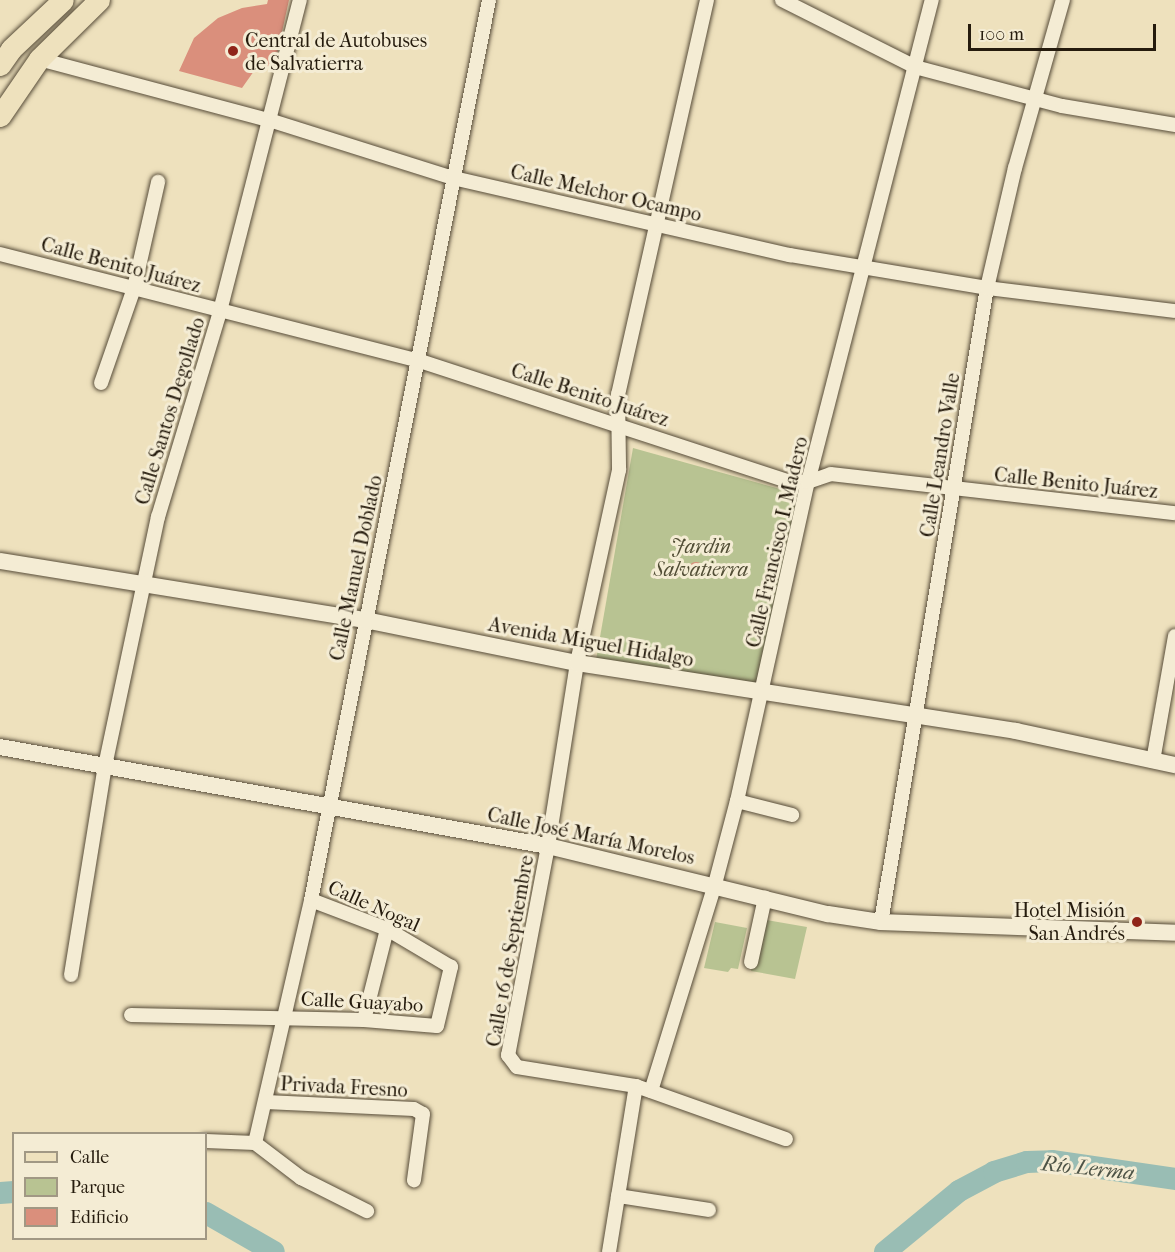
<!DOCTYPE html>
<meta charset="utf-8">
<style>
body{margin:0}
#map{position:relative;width:1175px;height:1252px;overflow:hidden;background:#eee1bd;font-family:"IM FELL French Canon",serif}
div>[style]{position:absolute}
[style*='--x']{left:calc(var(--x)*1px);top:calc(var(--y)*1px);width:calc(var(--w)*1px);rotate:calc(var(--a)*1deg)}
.green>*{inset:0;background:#b8c392}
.river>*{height:22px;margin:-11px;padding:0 11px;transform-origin:11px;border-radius:11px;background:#99bdb4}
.building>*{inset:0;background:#da8f7c}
.round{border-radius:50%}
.roads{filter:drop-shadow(0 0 2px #574c39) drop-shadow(0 0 2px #574c39)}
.minor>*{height:14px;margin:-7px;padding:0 7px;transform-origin:7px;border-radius:7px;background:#f4ecd4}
.tertiary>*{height:16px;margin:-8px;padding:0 8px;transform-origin:8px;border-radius:8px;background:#f4ecd4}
.primary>*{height:21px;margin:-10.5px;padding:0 10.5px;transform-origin:10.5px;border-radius:10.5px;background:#eee1bd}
.dots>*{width:16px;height:16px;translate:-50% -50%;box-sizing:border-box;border:3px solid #f4ecd4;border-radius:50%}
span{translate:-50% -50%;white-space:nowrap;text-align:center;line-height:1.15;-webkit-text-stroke:6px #f4ecd4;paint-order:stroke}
.poi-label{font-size:20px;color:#251b0d}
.left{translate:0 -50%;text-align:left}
.right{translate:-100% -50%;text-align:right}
.street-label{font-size:20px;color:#251b0d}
.park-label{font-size:20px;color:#514d35;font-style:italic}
.water-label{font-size:21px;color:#4e5447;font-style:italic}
.legend{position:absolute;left:12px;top:1132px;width:195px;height:108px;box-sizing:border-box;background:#f4ecd4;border:2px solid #a19884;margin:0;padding:8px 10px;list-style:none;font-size:18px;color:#251b0d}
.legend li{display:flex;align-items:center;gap:12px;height:30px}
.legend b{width:30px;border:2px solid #a19884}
.scale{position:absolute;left:968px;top:24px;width:188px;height:27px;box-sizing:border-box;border:3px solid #251b0d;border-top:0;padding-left:8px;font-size:18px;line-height:21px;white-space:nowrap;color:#251b0d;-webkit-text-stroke:4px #f4ecd4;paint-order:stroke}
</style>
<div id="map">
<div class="green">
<i style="clip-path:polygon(633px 448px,802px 495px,761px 687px,596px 660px)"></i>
<i style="clip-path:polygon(760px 919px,807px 927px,795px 979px,751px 971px)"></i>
<i style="clip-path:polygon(715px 922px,747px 928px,738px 969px,731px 968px,728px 972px,704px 968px)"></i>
</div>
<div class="river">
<i style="--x:0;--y:1193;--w:14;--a:-4"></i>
<i style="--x:206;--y:1213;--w:78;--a:29.8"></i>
<i style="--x:885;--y:1252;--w:96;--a:-39.5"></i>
<i style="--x:959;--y:1191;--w:40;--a:-28"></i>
<i style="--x:994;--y:1172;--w:34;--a:-17"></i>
<i style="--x:1027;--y:1162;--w:25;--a:-2"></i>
<i style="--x:1052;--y:1161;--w:124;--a:8.3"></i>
</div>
<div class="building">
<i style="clip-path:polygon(268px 0,289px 0,275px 64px,254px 71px,242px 88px,179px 71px,194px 38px,218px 18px,242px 8px,267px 4px)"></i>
<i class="round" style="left:688px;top:562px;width:16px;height:16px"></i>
</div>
<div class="roads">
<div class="minor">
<i style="--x:707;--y:0;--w:404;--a:102.7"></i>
<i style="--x:618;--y:394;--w:76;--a:89.2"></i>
<i style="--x:619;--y:470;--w:198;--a:102.3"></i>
<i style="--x:577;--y:663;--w:185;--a:99"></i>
<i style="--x:548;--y:846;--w:213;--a:100.8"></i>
<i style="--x:508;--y:1055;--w:15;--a:53"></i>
<i style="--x:517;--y:1067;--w:121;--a:9.1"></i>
<i style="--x:636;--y:1086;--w:159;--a:19.5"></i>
<i style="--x:782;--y:0;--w:149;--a:26.7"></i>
<i style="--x:915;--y:67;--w:152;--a:14.9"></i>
<i style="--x:1062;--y:106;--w:115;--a:9.5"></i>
<i style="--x:39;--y:59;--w:238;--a:14.9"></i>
<i style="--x:269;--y:120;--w:193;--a:17.5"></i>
<i style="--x:453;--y:178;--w:346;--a:12.9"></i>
<i style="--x:790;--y:255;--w:200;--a:9.5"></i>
<i style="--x:987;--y:288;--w:189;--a:7"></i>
<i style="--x:0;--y:254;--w:433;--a:14.3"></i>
<i style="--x:420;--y:361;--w:386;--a:18.1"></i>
<i style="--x:787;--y:481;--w:21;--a:3"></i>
<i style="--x:808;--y:482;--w:24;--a:-19"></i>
<i style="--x:831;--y:474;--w:346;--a:6.5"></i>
<i style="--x:101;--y:383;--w:101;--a:-70.8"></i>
<i style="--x:134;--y:288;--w:109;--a:-77.2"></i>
<i style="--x:1153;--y:761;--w:127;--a:-80"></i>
<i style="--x:737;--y:801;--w:57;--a:14.3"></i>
<i style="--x:881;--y:922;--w:643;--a:-80.51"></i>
<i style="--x:987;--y:288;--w:123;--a:-76.9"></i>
<i style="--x:1015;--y:168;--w:175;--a:-74.1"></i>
<i style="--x:751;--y:962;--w:66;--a:-77.7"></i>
<i style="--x:71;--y:975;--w:212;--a:-80.8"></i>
<i style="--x:105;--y:766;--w:255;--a:-78"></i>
<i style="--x:158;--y:517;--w:215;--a:-73.2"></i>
<i style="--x:220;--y:311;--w:321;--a:-75.6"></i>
<i style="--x:131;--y:1015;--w:233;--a:1.2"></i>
<i style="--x:364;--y:1020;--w:73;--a:4.7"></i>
<i style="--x:437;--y:1026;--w:61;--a:-76.7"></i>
<i style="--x:451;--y:967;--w:74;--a:-149.3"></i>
<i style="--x:387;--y:929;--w:81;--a:-159.1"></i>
<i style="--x:364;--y:1020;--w:94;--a:-75.8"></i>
<i style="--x:651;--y:1091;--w:217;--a:-72.8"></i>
<i style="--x:715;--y:884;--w:86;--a:-75.2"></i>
<i style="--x:737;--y:801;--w:327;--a:-77.5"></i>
<i style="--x:808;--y:482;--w:498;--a:-75.6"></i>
<i style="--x:266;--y:1102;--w:148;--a:2.7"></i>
<i style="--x:414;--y:1109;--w:10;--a:29"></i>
<i style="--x:423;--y:1114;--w:67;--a:97.8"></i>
<i style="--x:206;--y:1141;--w:49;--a:2.3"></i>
<i style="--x:255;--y:1143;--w:58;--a:37.3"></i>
<i style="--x:301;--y:1178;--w:74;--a:26.6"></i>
<i style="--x:255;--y:1143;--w:249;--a:-77"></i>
<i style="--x:311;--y:900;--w:917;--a:-78.81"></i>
<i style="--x:618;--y:1196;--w:92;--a:8.7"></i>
<i style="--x:609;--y:1252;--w:168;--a:-80.8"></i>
</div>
<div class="tertiary">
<i style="--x:0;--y:561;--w:370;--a:9.2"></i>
<i style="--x:365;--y:620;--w:216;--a:11.5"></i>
<i style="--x:577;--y:663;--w:444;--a:8.8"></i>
<i style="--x:1016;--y:731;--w:163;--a:12.1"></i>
<i style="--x:0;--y:747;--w:557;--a:10.24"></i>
<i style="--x:548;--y:846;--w:288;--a:13.7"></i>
<i style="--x:828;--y:914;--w:54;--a:8.6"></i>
<i style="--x:881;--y:922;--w:294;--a:2.1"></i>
</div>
<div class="primary">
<i style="--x:0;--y:65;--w:19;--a:-55"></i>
<i style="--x:11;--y:49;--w:71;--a:-43.3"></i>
<i style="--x:0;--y:116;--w:69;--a:-55.6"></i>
<i style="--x:39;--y:59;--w:84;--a:-44.5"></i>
</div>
</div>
<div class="dots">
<i style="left:233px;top:51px;background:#8f2418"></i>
<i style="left:1137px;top:922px;background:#8f2418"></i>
</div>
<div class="poi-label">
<span class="left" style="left:245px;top:52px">Central de Autobuses<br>de Salvatierra</span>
<span class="right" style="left:1125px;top:922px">Hotel Misión<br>San Andrés</span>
</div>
<div class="street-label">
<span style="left:606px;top:193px;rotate:13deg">Calle Melchor Ocampo</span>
<span style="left:121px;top:265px;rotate:15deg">Calle Benito Juárez</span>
<span style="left:590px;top:395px;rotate:18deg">Calle Benito Juárez</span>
<span style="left:170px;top:411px;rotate:-73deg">Calle Santos Degollado</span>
<span style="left:940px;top:455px;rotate:-81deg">Calle Leandro Valle</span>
<span style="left:1076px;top:483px;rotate:6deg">Calle Benito Juárez</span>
<span style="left:777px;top:542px;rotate:-77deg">Calle Francisco I. Madero</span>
<span style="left:356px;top:568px;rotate:-78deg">Calle Manuel Doblado</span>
<span style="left:591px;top:642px;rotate:10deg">Avenida Miguel Hidalgo</span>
<span style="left:591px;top:836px;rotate:12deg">Calle José María Morelos</span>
<span style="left:374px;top:906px;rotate:24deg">Calle Nogal</span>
<span style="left:510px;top:951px;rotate:-80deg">Calle 16 de Septiembre</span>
<span style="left:362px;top:1002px;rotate:3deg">Calle Guayabo</span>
<span style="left:344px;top:1087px;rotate:3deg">Privada Fresno</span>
</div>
<div class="park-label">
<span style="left:701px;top:558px">Jardin<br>Salvatierra</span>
</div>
<div class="water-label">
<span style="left:1088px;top:1168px;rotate:6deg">Río Lerma</span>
</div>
<ul class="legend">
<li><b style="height:8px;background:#eee1bd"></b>Calle</li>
<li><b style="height:16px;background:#b8c392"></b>Parque</li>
<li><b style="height:16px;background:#da8f7c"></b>Edificio</li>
</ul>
<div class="scale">100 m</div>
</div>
